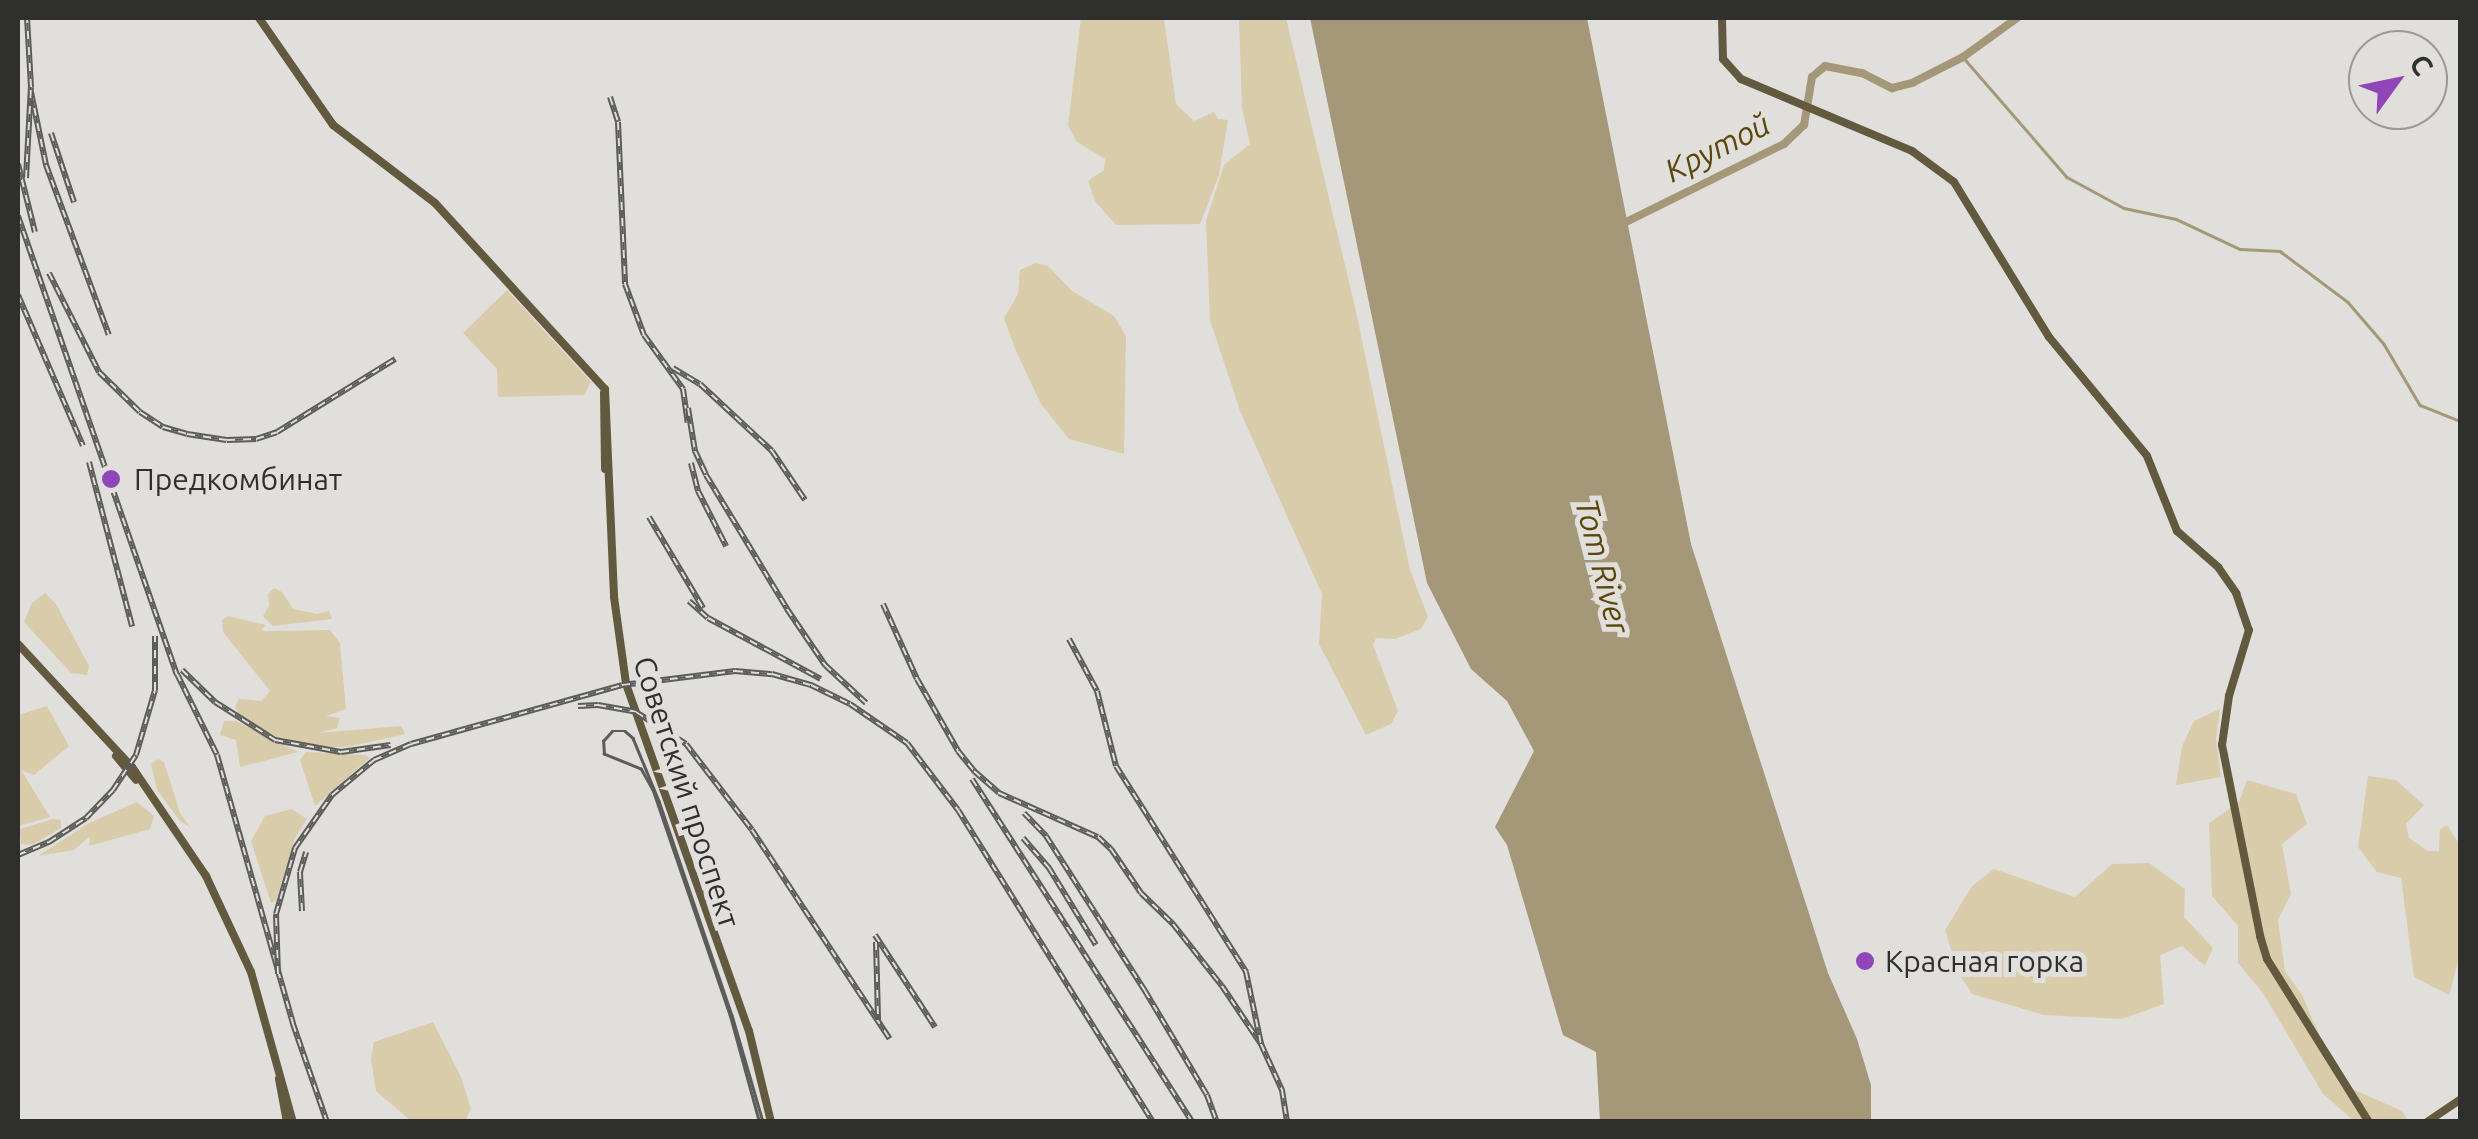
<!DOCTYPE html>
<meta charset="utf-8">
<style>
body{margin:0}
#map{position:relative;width:2478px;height:1139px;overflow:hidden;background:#e0dfdb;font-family:Ubuntu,sans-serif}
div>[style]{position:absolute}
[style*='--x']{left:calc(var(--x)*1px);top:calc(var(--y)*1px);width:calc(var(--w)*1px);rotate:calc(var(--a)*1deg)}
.green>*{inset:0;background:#d9ccab}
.water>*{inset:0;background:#a59878}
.stream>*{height:2.5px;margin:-1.25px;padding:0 1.25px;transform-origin:1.25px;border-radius:1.25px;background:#a59878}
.river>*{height:8px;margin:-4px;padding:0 4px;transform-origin:4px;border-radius:4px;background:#a59878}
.major>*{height:8px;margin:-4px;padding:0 4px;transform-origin:4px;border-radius:4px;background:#63593f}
.tram>*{height:2.5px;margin:-1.25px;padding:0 1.25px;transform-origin:1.25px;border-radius:1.25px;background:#5c5c59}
.rail>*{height:6px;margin-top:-3px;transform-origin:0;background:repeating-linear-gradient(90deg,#e0dfdb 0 8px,#5c5c59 0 16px);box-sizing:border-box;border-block:2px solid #5c5c59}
.dots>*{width:28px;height:28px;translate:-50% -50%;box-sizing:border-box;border:5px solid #e0dfdb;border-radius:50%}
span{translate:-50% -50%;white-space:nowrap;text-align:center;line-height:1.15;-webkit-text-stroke:10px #e0dfdb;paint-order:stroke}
.poi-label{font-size:30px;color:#2f2f2d}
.left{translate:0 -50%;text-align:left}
.street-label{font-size:30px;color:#2f2f2d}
.water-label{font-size:32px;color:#5a460a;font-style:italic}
.frame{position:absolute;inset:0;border:20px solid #2f2f2d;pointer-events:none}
.north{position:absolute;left:2348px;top:30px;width:100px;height:100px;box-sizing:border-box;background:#e0dfdb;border:2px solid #999995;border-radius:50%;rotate:57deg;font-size:28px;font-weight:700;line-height:40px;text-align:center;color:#2f2f2d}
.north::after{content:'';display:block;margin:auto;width:35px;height:45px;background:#9046b9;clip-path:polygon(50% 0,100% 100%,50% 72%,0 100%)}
</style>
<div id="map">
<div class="green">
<i style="clip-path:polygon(1081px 18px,1164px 18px,1176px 104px,1194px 121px,1214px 112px,1218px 119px,1228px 120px,1219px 175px,1200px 224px,1116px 225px,1095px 201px,1088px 181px,1104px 170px,1105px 159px,1077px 142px,1068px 126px)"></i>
<i style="clip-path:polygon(1239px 18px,1286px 18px,1355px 307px,1410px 570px,1428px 617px,1421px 629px,1395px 639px,1376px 638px,1373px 645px,1398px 711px,1391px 724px,1366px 735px,1319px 644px,1322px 594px,1240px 411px,1210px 320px,1206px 221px,1224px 165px,1250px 144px,1242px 108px)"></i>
<i style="clip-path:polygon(1036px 263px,1048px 266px,1072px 291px,1114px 316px,1126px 336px,1124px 454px,1069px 439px,1041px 404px,1016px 351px,1004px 318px,1018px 294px,1020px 270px)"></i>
<i style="clip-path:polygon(507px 290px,591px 382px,584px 395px,498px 397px,497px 369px,463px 333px)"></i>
<i style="clip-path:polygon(274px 588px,282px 592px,293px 609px,317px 614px,329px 611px,332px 619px,273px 626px,263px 616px,269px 606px,268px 594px)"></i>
<i style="clip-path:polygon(45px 593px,56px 604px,89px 666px,87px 675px,71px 673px,24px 622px,32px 603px)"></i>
<i style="clip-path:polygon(228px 616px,266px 625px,261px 630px,266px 631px,330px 630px,340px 643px,346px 709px,326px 716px,340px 718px,337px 728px,318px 733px,401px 726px,405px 734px,347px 747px,315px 747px,281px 739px,239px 716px,235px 706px,239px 699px,261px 701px,270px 691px,223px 632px,222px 620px)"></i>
<i style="clip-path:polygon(47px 706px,69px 746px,34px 775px,21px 770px,50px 817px,19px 826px,18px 715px)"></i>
<i style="clip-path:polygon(2220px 709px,2216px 739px,2221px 777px,2176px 785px,2182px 746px,2194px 721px)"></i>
<i style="clip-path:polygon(224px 721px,236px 721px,298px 752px,240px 767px,236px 740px,220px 735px)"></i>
<i style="clip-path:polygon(306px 752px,365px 755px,370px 758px,315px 806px,300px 760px)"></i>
<i style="clip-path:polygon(158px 759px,164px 762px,180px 813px,190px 827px,180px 821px,157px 790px,151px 764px)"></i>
<i style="clip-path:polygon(2368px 776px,2396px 780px,2424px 805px,2406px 824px,2409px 838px,2428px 851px,2439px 851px,2440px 829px,2447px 825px,2460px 845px,2460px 955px,2449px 995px,2414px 977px,2401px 878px,2377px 872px,2358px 847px)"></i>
<i style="clip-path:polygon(2247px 780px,2296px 794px,2307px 824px,2282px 844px,2291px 894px,2278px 920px,2285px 971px,2302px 995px,2341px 1084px,2402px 1111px,2408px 1121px,2354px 1121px,2323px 1094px,2263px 993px,2238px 963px,2238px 926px,2212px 896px,2209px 823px,2239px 802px)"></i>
<i style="clip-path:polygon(137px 802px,154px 816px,150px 829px,89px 846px,90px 836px,74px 850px,38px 856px,89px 823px)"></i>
<i style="clip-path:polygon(292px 809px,307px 819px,295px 838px,276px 900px,271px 903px,251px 841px,265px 816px)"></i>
<i style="clip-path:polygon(53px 819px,61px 820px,61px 828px,32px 845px,21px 844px,20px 829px)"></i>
<i style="clip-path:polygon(2149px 863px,2185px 889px,2184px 917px,2213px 948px,2205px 966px,2182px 946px,2160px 955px,2164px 1004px,2122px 1019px,2044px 1015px,1972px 994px,1958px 972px,1945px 930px,1972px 886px,1994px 869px,2075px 897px,2112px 864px)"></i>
<i style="clip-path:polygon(433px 1022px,461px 1077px,471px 1109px,465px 1121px,411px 1121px,376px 1091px,371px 1059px,374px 1042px)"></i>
</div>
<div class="water">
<i style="clip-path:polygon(1310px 18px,1587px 18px,1691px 544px,1828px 973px,1857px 1039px,1871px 1085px,1871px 1121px,1600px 1121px,1596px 1052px,1563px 1035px,1507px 845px,1495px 827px,1534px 751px,1507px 701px,1471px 669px,1427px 583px)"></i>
</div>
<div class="stream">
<i style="--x:1963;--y:57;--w:159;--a:49.1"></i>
<i style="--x:2067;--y:177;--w:65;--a:28.5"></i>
<i style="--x:2124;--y:208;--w:53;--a:11.9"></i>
<i style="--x:2176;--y:219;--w:71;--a:25.1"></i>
<i style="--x:2240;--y:249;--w:40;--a:2.9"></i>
<i style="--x:2280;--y:251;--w:85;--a:36.9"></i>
<i style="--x:2348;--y:302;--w:55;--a:49.4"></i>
<i style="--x:2384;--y:344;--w:71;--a:59.5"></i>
<i style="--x:2420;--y:405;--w:43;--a:21.8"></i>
</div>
<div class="river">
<i style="--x:1622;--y:224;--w:181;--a:-26.3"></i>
<i style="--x:1784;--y:144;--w:28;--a:-44"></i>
<i style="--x:1804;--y:125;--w:49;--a:-80.5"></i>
<i style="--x:1812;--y:77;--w:17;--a:-40"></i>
<i style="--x:1825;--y:66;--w:38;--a:11"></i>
<i style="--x:1862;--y:73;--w:34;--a:27"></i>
<i style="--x:1892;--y:88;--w:21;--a:-14"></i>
<i style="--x:1912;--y:83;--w:57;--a:-27"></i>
<i style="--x:1963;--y:57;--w:67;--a:-35.8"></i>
</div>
<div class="major">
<i style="--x:259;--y:18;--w:130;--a:55.3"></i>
<i style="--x:333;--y:125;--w:128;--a:37.4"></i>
<i style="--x:435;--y:203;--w:252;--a:47.6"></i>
<i style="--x:605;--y:389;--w:208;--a:87.5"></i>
<i style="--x:614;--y:597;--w:88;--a:82.1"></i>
<i style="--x:626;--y:684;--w:368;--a:70.5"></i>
<i style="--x:749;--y:1031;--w:94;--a:76.4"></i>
<i style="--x:1722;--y:18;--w:41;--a:88.6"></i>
<i style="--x:1723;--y:59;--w:27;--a:48"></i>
<i style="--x:1741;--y:79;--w:186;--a:22.8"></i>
<i style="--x:1912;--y:151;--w:52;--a:36.4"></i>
<i style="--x:1954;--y:182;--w:182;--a:58.5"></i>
<i style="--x:2049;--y:337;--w:154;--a:50.5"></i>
<i style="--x:2147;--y:456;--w:81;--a:68.2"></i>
<i style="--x:2177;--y:531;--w:55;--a:41.3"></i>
<i style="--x:2218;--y:567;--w:32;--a:55"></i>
<i style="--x:2236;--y:593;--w:39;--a:71"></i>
<i style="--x:2249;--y:630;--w:69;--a:106.9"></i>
<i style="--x:2229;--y:696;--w:49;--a:98.1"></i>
<i style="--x:2222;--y:745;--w:195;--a:78.7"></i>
<i style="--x:2260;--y:936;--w:24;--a:73"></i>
<i style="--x:2267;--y:959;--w:192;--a:58"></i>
<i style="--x:604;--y:393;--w:76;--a:89.2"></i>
<i style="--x:18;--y:644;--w:168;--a:47.2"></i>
<i style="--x:132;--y:767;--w:132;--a:55.8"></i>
<i style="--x:206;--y:876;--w:106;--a:64.9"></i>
<i style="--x:251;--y:972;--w:156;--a:74.4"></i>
<i style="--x:116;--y:756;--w:31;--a:50"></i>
<i style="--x:279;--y:1079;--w:44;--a:79.5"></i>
<i style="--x:2427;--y:1122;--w:40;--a:-34"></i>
</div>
<div class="tram">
<i style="--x:759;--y:1122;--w:110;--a:-105.3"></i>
<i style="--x:730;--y:1016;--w:238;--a:-108.9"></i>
<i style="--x:653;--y:791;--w:25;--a:-119"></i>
<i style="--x:641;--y:769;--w:40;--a:-158"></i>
<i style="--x:604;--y:754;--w:13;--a:-94"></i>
<i style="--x:603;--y:741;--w:13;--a:-48"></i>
<i style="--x:612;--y:731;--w:13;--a:0"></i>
<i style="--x:625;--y:731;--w:11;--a:41"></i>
<i style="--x:633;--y:738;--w:68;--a:67.6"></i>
<i style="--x:659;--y:801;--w:226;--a:71.2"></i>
<i style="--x:732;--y:1015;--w:111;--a:73.8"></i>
</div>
<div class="rail">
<i style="--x:31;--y:92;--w:75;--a:78.4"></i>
<i style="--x:46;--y:165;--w:181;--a:69.7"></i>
<i style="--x:610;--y:97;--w:26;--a:72"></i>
<i style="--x:618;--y:122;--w:162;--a:87.5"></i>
<i style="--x:625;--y:284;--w:54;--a:69.6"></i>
<i style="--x:644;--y:335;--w:67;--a:54.2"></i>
<i style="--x:683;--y:389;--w:34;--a:82"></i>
<i style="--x:51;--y:133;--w:73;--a:71.6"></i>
<i style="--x:18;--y:164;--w:70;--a:76"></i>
<i style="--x:26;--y:178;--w:91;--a:-86.9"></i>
<i style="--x:31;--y:87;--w:69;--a:-93.3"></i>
<i style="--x:18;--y:216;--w:485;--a:70.9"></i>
<i style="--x:177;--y:674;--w:90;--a:63.7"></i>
<i style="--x:217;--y:755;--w:280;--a:74.2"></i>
<i style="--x:293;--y:1024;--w:104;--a:70.9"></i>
<i style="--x:49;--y:273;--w:111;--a:63.2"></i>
<i style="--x:99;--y:372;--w:57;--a:44.3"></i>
<i style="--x:140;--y:412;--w:27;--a:33"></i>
<i style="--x:163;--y:427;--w:25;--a:16"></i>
<i style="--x:187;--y:434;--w:40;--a:8.5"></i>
<i style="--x:227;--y:440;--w:29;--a:-2"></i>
<i style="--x:256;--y:439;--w:22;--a:-18"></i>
<i style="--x:277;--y:432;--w:139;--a:-31.7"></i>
<i style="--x:18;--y:295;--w:164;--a:66.7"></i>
<i style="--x:673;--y:368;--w:31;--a:31"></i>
<i style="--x:700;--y:384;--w:98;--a:42.9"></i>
<i style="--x:772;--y:451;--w:59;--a:56"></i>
<i style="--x:688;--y:408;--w:44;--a:80.8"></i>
<i style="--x:695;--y:451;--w:26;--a:65"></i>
<i style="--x:706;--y:475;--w:157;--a:58.8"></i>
<i style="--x:787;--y:609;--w:68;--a:55.8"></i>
<i style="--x:825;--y:665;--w:56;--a:42.8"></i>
<i style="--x:89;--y:462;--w:170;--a:75.3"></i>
<i style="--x:691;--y:463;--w:29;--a:76"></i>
<i style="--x:698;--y:491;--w:62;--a:63"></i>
<i style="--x:649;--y:517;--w:106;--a:59.3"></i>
<i style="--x:689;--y:601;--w:25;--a:42"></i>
<i style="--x:708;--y:618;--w:128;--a:28.4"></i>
<i style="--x:883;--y:604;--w:82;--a:65.6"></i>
<i style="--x:917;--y:679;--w:83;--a:60.3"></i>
<i style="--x:958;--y:751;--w:26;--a:51"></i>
<i style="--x:974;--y:771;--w:33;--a:41"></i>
<i style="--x:999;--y:793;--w:108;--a:24"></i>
<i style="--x:1098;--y:837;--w:18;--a:43"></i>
<i style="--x:1111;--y:849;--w:53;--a:55.7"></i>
<i style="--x:1141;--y:893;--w:45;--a:44.1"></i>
<i style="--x:1173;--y:924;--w:79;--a:51.7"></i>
<i style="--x:1222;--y:986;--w:70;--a:56.1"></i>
<i style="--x:1069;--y:639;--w:59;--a:61.7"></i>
<i style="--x:1097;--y:691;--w:77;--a:75.8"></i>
<i style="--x:1116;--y:766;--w:244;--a:57.7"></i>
<i style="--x:1246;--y:972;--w:74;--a:78.2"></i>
<i style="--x:1261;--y:1044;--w:51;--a:65.5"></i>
<i style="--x:1282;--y:1090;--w:32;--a:81"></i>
<i style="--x:182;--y:670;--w:46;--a:44.1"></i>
<i style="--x:215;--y:702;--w:71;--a:32.3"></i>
<i style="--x:275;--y:740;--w:67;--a:10.3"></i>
<i style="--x:341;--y:752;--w:50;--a:-8"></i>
<i style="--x:578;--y:706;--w:20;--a:-3"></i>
<i style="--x:598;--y:705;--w:39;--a:10"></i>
<i style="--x:636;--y:712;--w:59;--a:32.6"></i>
<i style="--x:686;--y:744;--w:108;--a:52.5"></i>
<i style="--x:752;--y:830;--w:250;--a:56.6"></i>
<i style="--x:972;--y:779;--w:407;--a:57.3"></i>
<i style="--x:1024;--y:813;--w:32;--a:46"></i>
<i style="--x:1046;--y:836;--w:184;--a:57.4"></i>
<i style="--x:1145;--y:991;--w:121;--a:59.2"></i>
<i style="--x:1207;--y:1095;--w:29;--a:70"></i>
<i style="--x:1023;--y:838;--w:40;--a:49"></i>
<i style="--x:1049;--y:868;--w:90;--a:58.6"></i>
<i style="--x:18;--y:855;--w:34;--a:-23"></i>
<i style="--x:49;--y:842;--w:44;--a:-33"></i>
<i style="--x:86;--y:818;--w:39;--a:-46"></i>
<i style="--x:113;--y:790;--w:42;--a:-56.7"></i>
<i style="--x:136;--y:755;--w:68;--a:-73.7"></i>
<i style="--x:155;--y:690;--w:54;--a:-90"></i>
<i style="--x:302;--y:911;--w:39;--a:-93"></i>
<i style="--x:300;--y:872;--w:21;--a:-73"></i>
<i style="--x:875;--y:935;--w:110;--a:56.9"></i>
<i style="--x:876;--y:942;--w:78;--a:88.5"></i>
<i style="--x:278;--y:974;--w:60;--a:-91.9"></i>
<i style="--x:276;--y:914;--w:69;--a:-73.9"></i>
<i style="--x:295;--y:848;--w:65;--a:-55.1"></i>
<i style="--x:332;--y:795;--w:55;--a:-39.8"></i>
<i style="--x:374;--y:760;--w:40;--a:-23.4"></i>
<i style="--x:411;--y:744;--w:219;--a:-15.6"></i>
<i style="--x:622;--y:685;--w:114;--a:-7.1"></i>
<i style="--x:735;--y:671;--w:37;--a:5"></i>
<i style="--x:772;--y:674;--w:41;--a:15.8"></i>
<i style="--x:811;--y:685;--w:43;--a:26"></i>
<i style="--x:850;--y:704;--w:69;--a:34.4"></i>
<i style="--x:907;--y:743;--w:84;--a:52.7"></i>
<i style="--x:958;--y:810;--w:368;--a:58"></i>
</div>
<div class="dots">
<i style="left:111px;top:479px;background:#9046b9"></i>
<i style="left:1865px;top:961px;background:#9046b9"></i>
</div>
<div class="poi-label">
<span class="left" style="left:134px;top:479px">Предкомбинат</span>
<span class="left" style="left:1885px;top:961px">Красная горка</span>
</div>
<div class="street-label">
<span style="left:687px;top:792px;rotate:72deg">Советский проспект</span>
</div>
<div class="water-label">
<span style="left:1717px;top:147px;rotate:-27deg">Крутой</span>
<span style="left:1603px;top:566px;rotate:76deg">Tom River</span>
</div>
<div class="frame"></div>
<div class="north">С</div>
</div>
